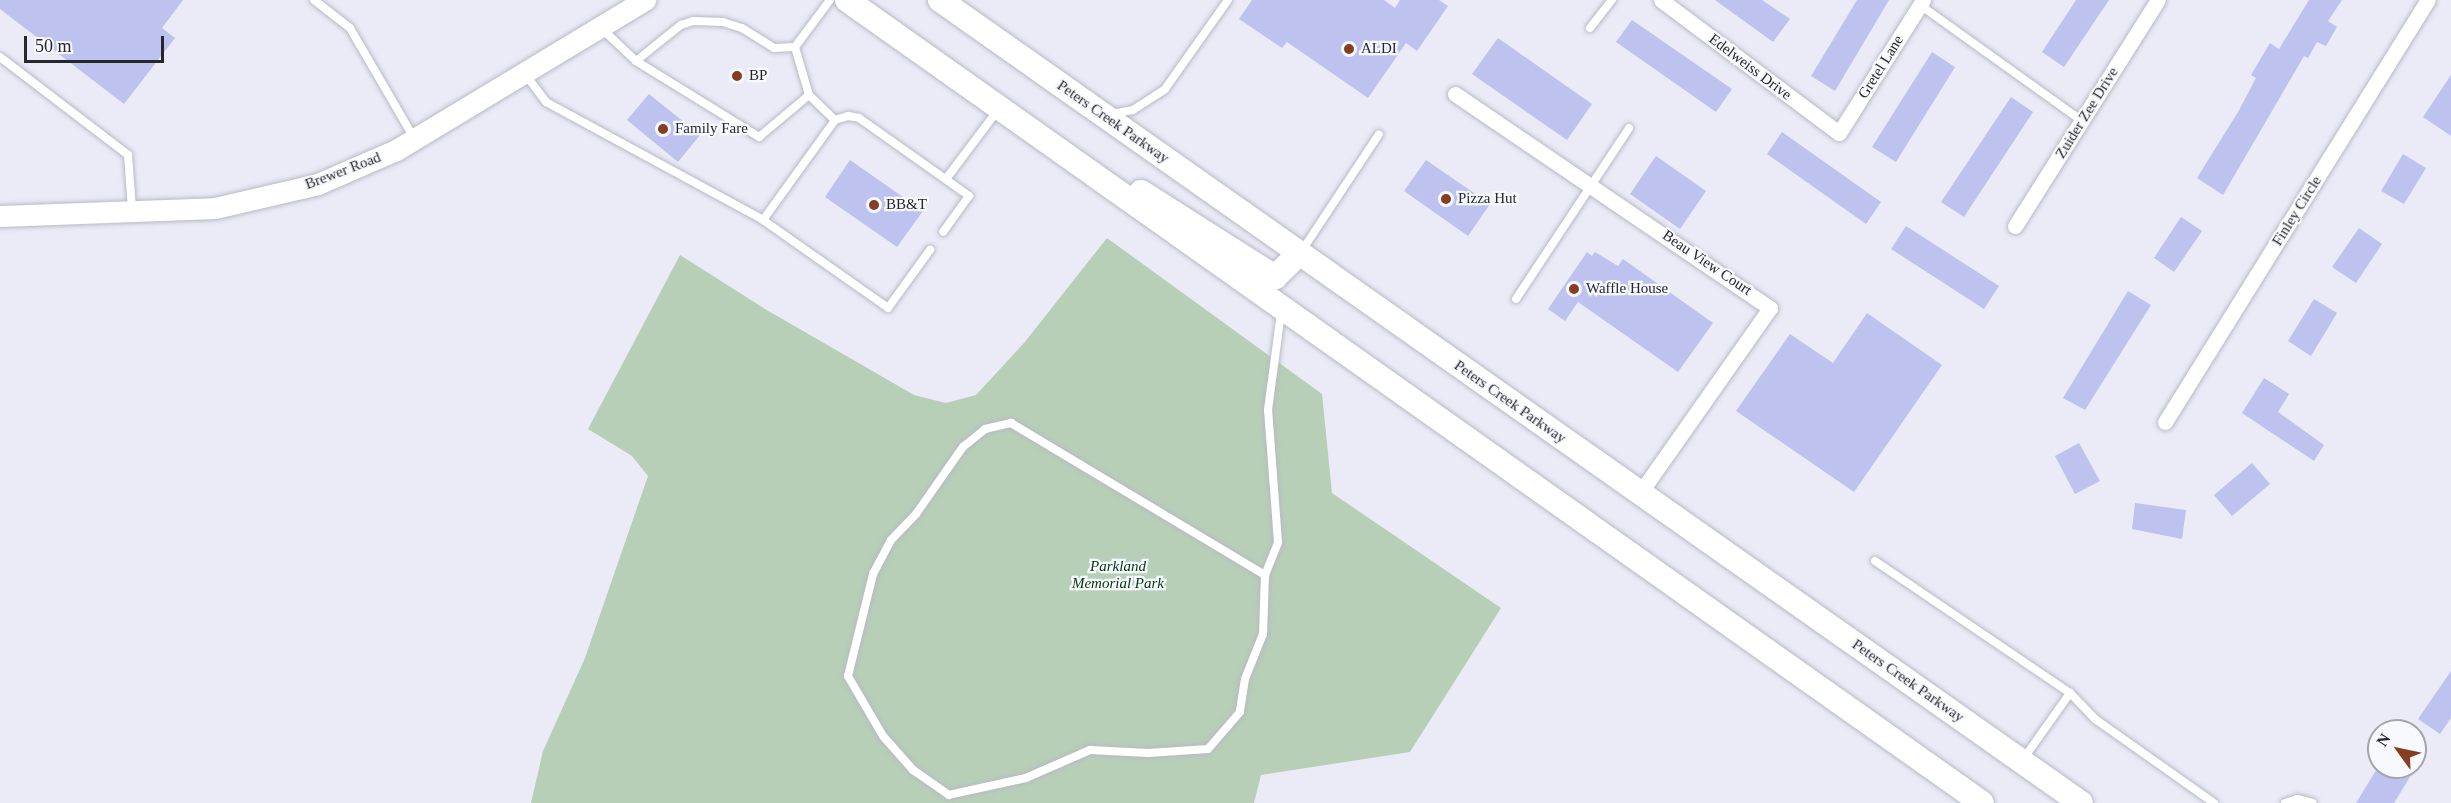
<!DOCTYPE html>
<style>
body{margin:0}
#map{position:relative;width:2451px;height:803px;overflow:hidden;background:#eaebf7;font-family:"Times New Roman",serif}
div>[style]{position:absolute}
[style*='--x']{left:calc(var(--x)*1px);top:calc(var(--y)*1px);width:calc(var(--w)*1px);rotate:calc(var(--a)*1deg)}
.green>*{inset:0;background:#b7cfb7}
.building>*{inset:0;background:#bdc2ee}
.roads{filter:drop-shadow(0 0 2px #b8bac5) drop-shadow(0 0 2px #b8bac5)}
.lane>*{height:8px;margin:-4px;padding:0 4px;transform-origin:4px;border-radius:4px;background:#fff}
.street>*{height:15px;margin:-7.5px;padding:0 7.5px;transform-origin:7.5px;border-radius:7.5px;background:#fff}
.secondary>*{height:21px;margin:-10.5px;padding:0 10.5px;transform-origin:10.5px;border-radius:10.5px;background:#fff}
.primary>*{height:24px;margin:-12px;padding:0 12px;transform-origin:12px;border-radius:12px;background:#fff}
.dots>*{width:16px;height:16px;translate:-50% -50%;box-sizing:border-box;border:3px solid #f8f9fe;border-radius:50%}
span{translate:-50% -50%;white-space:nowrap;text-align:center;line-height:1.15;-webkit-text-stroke:4.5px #f8f9fe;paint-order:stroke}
.poi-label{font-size:15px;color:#26272b}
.left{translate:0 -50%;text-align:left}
.street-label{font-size:15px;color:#26272b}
.park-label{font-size:15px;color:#003608;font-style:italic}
.north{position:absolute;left:2367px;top:719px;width:60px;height:60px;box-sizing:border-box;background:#f8f9fe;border:2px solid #a4a5aa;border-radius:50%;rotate:303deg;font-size:16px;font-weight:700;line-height:24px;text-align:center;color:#26272b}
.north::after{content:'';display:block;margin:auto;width:21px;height:27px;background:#863e20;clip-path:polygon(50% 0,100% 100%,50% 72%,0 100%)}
.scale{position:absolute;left:24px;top:36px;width:140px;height:27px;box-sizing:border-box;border:3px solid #26272b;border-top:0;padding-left:8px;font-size:18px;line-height:21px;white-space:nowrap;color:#26272b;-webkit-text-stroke:4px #f8f9fe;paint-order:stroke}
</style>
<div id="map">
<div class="green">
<i style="clip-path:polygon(1107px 238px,1322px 394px,1332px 493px,1501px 608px,1410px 752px,1261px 775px,1254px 803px,531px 803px,543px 751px,585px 658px,648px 476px,632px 456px,588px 429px,680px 255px,765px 309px,914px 395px,946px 403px,976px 395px,1024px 343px)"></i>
</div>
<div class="building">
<i style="clip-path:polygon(0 0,183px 0,162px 28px,175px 38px,124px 104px,0 9px)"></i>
<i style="clip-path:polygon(1252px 0,1384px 0,1395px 8px,1400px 0,1439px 0,1448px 6px,1417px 51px,1406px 43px,1368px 98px,1287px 42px,1282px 48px,1239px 19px)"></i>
<i style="clip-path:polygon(1715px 0,1762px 0,1790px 19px,1773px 42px)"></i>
<i style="clip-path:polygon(1857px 0,1889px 0,1835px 91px,1811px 76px)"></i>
<i style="clip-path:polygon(2076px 0,2109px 0,2064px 67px,2042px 52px)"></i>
<i style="clip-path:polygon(2309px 0,2342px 0,2328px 21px,2337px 27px,2326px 46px,2317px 42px,2308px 58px,2304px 56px,2223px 195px,2197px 178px,2238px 112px,2256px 78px,2251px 75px,2270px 43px,2279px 49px)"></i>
<i style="clip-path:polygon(1632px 20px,1732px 89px,1716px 112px,1616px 42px)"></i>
<i style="clip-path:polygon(1498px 38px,1592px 104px,1567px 140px,1472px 74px)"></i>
<i style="clip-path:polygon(1932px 52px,1955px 67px,1896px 162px,1872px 147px)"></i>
<i style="clip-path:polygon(2451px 75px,2451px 136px,2423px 117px)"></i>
<i style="clip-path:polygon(649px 94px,700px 135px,678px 162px,627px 120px)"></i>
<i style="clip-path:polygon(2011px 97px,2033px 112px,1964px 217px,1941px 202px)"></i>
<i style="clip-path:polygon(1782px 132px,1881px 202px,1866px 224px,1767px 154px)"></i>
<i style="clip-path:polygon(2403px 154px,2426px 168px,2404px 204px,2381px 191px)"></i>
<i style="clip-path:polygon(1656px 156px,1706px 191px,1680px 229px,1630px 194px)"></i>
<i style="clip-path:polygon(850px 160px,923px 211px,897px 247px,825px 197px)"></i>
<i style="clip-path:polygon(1426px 160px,1490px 204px,1468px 236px,1404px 191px)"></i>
<i style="clip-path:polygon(2181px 217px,2202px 231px,2174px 272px,2154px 258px)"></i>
<i style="clip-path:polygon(1906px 226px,1999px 286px,1984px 309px,1891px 249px)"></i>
<i style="clip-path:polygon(2359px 228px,2382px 244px,2356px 283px,2332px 267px)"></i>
<i style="clip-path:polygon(1587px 252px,1592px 256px,1595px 252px,1618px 266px,1623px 259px,1713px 323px,1678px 372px,1578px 302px,1565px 321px,1548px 309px)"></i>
<i style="clip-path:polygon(2128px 291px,2151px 305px,2085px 410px,2063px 398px)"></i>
<i style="clip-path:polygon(2314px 299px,2337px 313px,2311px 356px,2288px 341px)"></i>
<i style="clip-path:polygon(1867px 313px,1942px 365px,1854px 492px,1736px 411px,1790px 334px,1833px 363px)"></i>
<i style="clip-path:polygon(2264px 378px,2289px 394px,2278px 412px,2324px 445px,2314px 461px,2242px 413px)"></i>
<i style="clip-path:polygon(2079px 443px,2100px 481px,2075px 494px,2055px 456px)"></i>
<i style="clip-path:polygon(2252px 463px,2270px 484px,2232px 516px,2214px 495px)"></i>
<i style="clip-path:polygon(2135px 503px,2186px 510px,2182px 539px,2132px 529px)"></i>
<i style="clip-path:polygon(2451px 671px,2451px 718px,2440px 734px,2418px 719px)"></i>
<i style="clip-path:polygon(2378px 767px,2416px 767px,2394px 803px,2356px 803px)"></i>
</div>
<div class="roads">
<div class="lane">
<i style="--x:314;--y:0;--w:46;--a:37.9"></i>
<i style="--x:350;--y:28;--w:127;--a:59.8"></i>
<i style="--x:1920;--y:5;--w:199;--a:35.6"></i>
<i style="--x:601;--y:28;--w:48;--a:43.3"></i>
<i style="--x:636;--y:61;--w:145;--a:31.7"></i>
<i style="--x:759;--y:137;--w:65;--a:-40"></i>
<i style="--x:809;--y:95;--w:50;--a:-106.3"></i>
<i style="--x:795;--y:47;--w:59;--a:-53.3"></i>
<i style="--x:1590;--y:28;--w:36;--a:-52"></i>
<i style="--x:0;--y:57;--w:161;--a:37.4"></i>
<i style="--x:128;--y:155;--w:54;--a:85.8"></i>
<i style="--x:636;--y:61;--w:58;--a:-38.7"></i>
<i style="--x:681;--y:25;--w:13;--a:-18"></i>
<i style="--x:693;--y:21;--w:30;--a:2"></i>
<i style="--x:723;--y:22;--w:20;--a:18"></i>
<i style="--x:742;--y:28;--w:38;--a:32"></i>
<i style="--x:774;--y:48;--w:21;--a:-3"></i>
<i style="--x:525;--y:74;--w:35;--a:53"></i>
<i style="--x:546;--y:102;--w:247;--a:28.5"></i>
<i style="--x:763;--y:220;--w:153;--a:35.1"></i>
<i style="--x:888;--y:308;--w:72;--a:-54.1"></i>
<i style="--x:809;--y:95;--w:36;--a:44"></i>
<i style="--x:1111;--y:114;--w:22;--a:-10"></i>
<i style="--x:1133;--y:110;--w:38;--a:-33"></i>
<i style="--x:1165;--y:89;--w:109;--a:-54.7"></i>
<i style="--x:946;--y:179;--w:85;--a:-53.1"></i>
<i style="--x:763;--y:220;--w:123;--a:-54.2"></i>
<i style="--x:835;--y:120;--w:14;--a:-17"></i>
<i style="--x:848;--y:116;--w:11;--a:10"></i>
<i style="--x:859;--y:118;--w:135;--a:35.3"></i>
<i style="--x:969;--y:196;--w:44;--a:125.8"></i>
<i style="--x:1301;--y:252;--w:141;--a:-56.5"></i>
<i style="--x:1516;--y:299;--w:205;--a:-56.5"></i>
<i style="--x:1011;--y:423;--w:296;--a:30.9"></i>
<i style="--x:1265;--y:575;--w:59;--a:91.9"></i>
<i style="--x:1263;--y:634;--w:48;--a:111.8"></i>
<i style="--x:1245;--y:679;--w:33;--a:99"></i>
<i style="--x:1240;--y:712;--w:49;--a:130.9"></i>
<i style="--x:1208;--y:749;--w:60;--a:176.2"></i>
<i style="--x:1148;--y:753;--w:58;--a:-177"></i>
<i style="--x:1090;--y:750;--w:70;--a:156.4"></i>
<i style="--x:1026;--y:778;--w:79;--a:167.6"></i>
<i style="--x:949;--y:795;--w:44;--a:-145.2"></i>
<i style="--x:913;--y:770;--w:45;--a:-131.4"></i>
<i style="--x:883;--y:736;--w:69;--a:-120.3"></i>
<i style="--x:848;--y:676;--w:105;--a:-76.2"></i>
<i style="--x:873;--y:574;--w:38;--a:-62"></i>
<i style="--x:891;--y:540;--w:36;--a:-46"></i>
<i style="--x:916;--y:514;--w:82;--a:-55"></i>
<i style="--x:963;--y:447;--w:28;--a:-39"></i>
<i style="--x:985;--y:429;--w:27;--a:-13"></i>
<i style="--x:1875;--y:561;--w:235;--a:34.1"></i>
<i style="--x:2070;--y:693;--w:36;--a:46"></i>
<i style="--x:2095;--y:719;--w:146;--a:35.2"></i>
<i style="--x:1265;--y:575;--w:35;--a:-68"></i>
<i style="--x:1278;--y:542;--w:132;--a:-94.3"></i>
<i style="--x:1268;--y:410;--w:98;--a:-82.4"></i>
<i style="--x:2024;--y:758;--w:80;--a:-54.7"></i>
<i style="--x:2285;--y:803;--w:13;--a:-18"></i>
<i style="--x:2297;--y:799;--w:16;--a:14"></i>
</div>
<div class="street">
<i style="--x:1661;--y:0;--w:222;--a:36.8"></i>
<i style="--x:1839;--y:133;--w:157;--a:-57.7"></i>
<i style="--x:1455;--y:94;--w:381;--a:34.2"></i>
<i style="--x:1770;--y:308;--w:226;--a:125.1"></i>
<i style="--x:2015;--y:226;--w:267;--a:-57.7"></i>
<i style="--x:2165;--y:422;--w:497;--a:-58.1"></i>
</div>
<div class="secondary">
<i style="--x:0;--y:216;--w:215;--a:-2.1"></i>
<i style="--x:215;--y:208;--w:106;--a:-13.1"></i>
<i style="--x:318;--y:184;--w:85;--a:-23.6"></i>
<i style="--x:396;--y:150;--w:291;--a:-31.1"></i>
</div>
<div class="primary">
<i style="--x:847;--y:0;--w:1390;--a:35.28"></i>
<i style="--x:940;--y:0;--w:1395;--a:35.14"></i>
<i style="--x:1141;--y:192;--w:159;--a:32.4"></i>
<i style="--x:1275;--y:277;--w:35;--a:-44"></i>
</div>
</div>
<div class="dots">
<i style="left:1349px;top:49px;background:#863e20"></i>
<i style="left:737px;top:76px;background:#863e20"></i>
<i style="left:663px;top:129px;background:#863e20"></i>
<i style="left:1446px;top:199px;background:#863e20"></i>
<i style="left:874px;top:205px;background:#863e20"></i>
<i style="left:1574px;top:289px;background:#863e20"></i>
</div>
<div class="poi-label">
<span class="left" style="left:1361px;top:49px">ALDI</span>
<span class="left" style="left:749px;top:76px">BP</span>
<span class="left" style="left:675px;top:129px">Family Fare</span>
<span class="left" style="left:1458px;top:199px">Pizza Hut</span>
<span class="left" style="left:886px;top:205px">BB&amp;T</span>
<span class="left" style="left:1586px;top:289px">Waffle House</span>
</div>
<div class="street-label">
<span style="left:1750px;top:67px;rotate:37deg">Edelweiss Drive</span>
<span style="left:1881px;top:67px;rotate:-58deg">Gretel Lane</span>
<span style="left:2087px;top:113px;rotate:-58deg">Zuider Zee Drive</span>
<span style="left:1113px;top:122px;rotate:35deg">Peters Creek Parkway</span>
<span style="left:343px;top:171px;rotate:-21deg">Brewer Road</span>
<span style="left:2297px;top:211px;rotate:-58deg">Finley Circle</span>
<span style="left:1707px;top:263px;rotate:34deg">Beau View Court</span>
<span style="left:1510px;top:402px;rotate:35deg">Peters Creek Parkway</span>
<span style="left:1908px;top:681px;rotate:35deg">Peters Creek Parkway</span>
</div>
<div class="park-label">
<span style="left:1118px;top:575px">Parkland<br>Memorial Park</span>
</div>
<div class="north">N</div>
<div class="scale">50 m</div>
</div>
